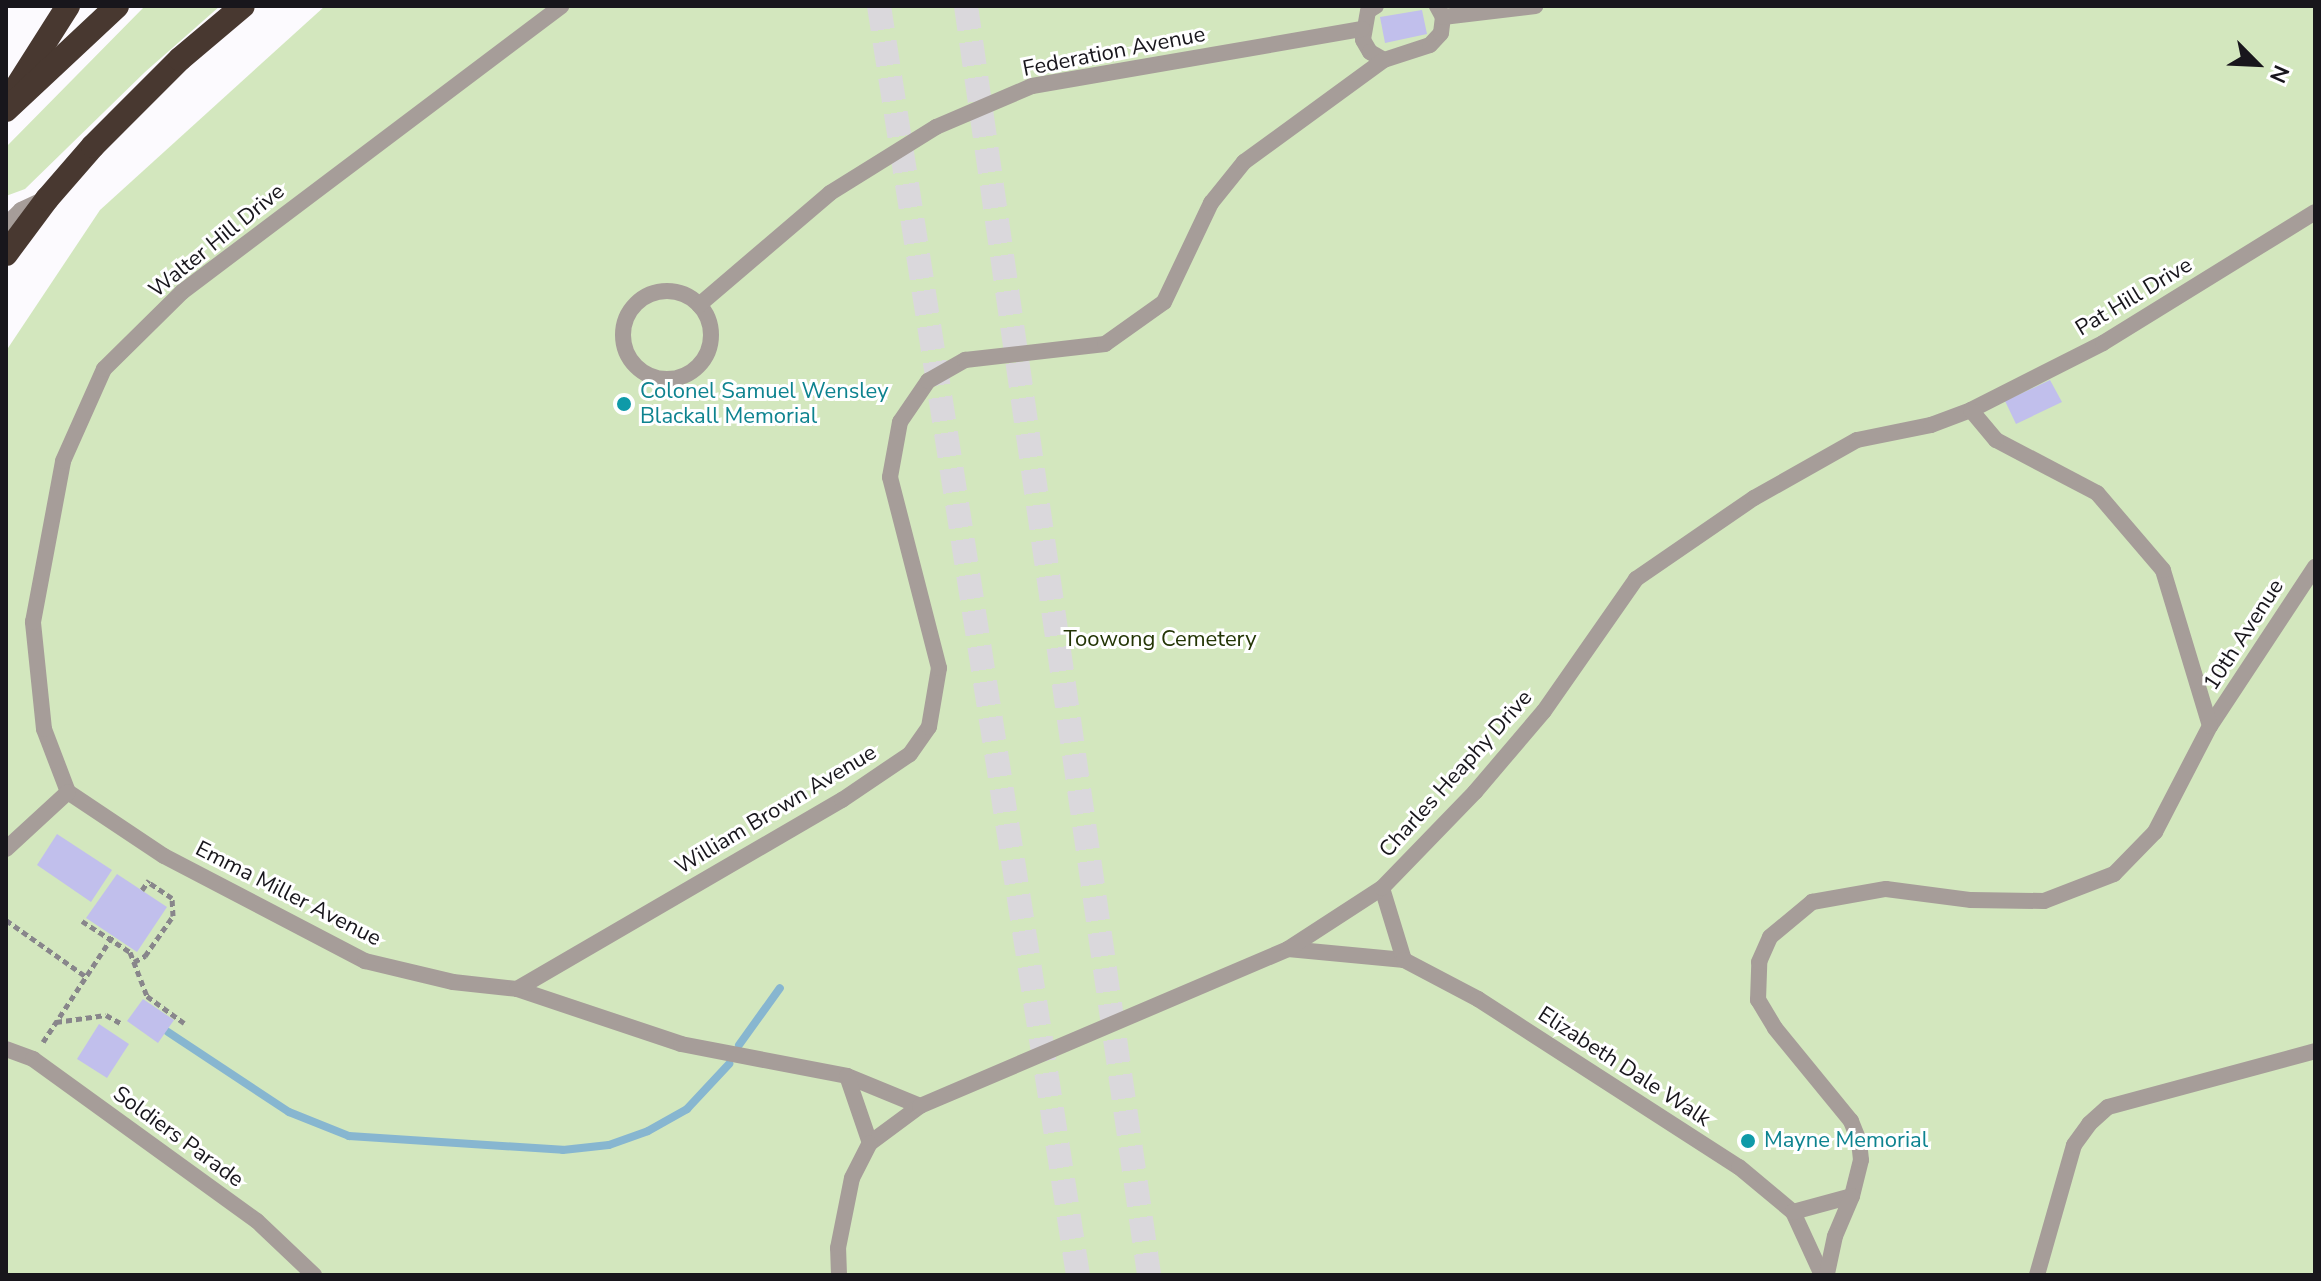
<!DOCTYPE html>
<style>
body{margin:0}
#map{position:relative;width:2321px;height:1281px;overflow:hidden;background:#fcfafe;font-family:"Nunito Sans",sans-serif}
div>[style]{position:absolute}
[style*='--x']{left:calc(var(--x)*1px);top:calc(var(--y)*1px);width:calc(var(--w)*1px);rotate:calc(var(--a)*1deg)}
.green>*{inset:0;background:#d3e7be}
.stream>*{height:8px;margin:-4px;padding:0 4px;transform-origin:4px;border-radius:4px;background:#87b6d0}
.building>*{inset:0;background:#c1bfec}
.highway-tunnel>*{height:24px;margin-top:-12px;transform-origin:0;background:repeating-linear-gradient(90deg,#dad8dc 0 24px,transparent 0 36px)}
.path>*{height:5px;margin-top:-2.5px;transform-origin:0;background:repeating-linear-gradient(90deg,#88868b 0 6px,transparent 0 10px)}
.lane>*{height:16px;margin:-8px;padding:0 8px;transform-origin:8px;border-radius:8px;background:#a69d99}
.lane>.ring{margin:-8px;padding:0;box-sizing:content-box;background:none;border:16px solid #a69d99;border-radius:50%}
.highway>*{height:24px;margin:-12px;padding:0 12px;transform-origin:12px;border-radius:12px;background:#483830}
.dots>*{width:22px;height:22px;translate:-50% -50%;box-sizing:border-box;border:4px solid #fff;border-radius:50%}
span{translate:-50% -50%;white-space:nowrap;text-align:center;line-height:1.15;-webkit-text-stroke:6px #fff;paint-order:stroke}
.street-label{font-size:22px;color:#18161c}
.culture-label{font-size:22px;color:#0d838f}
.left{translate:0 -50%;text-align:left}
.park-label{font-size:22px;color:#233505}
.frame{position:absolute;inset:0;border:8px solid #18161c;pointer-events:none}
.north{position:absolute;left:2217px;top:24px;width:80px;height:80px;-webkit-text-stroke:6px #fff;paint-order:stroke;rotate:114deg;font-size:22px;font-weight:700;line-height:32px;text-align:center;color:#18161c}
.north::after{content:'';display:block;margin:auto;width:28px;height:36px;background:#18161c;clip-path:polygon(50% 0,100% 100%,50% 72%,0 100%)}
</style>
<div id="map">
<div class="green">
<i style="clip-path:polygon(145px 6px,220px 6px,145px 72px,25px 189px,6px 196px,6px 147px)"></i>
<i style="clip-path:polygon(325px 6px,2315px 6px,2315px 1275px,6px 1275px,6px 351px,100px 210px)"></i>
</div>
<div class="stream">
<i style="--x:168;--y:1032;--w:145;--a:33.5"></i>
<i style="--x:289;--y:1112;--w:65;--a:21.8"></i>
<i style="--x:349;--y:1136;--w:214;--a:3.7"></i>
<i style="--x:563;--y:1150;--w:46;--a:-6.2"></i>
<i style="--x:609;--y:1145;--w:41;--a:-19.7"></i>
<i style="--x:648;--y:1131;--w:45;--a:-29.4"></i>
<i style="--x:687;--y:1109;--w:62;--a:-47"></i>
<i style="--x:739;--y:1045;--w:70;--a:-54.3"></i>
</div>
<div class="building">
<i style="clip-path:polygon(1422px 10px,1427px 34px,1385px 43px,1380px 17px)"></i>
<i style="clip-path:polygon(2050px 380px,2062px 402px,2016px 424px,2005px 401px)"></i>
<i style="clip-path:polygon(57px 834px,112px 870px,91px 902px,37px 865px)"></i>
<i style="clip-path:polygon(117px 874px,167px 907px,137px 952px,86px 918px)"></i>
<i style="clip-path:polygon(143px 999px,174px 1020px,158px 1043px,127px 1021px)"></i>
<i style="clip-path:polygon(99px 1024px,129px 1044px,107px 1078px,77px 1059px)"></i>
</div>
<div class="highway-tunnel">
<i style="--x:879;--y:6;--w:1285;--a:81.09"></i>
<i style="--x:966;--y:6;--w:1282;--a:81.79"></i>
</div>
<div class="path">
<i style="--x:142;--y:890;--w:12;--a:-55"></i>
<i style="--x:6;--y:920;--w:97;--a:35.3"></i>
<i style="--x:82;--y:921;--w:57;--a:32.9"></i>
<i style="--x:130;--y:952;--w:47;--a:68.9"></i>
<i style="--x:147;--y:996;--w:46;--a:36.1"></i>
<i style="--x:134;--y:962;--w:13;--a:-29"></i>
<i style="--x:145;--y:956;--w:49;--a:-55"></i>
<i style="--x:173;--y:916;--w:18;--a:-93"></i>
<i style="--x:172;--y:898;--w:29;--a:-146"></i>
<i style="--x:56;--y:1022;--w:50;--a:-8"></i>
<i style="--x:106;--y:1015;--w:18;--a:29"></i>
<i style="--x:43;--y:1042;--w:127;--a:-56.6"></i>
</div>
<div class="lane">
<i style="--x:1376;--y:6;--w:9;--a:148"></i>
<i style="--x:1368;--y:11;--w:29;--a:100"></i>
<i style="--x:1363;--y:40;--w:14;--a:60"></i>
<i style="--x:1370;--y:52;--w:16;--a:30"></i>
<i style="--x:1384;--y:60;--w:48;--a:-18.1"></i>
<i style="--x:1430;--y:45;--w:16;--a:-47"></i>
<i style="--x:1441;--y:33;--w:16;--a:-83"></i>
<i style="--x:1443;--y:17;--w:13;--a:-119"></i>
<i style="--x:1443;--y:17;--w:93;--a:-6.8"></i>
<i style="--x:6;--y:225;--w:21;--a:-45"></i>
<i style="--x:21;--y:210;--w:26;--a:-25"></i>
<i class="ring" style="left:623px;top:291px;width:72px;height:72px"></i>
<i style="--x:699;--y:305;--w:172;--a:-40.5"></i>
<i style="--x:830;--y:193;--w:125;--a:-31.9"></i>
<i style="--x:936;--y:127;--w:104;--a:-23.1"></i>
<i style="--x:1032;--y:86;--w:335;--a:-9.8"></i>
<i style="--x:2210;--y:726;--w:191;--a:-56.6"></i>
<i style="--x:68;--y:792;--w:67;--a:-110.9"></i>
<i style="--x:44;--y:729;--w:108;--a:-95.9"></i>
<i style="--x:33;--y:622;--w:164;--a:-79.4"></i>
<i style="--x:63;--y:461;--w:101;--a:-66"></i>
<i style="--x:104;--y:369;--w:110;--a:-44.6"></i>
<i style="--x:182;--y:292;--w:475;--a:-37"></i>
<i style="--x:68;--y:792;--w:115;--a:33.7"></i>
<i style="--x:164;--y:856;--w:227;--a:27.6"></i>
<i style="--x:365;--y:961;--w:90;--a:13.4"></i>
<i style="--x:453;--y:982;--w:64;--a:6.2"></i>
<i style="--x:517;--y:989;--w:173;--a:18.5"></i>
<i style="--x:681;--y:1044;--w:169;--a:10.9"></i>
<i style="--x:847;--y:1076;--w:79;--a:22.3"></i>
<i style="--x:6;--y:849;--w:84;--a:-42.6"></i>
<i style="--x:1288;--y:949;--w:117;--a:5.4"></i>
<i style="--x:1404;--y:960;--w:75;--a:-107"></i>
<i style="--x:1404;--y:960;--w:84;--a:27.8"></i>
<i style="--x:1478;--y:999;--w:310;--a:32.8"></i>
<i style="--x:1739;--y:1167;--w:70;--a:39.8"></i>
<i style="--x:1793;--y:1212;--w:69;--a:65.3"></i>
<i style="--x:517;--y:989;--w:376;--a:-30.2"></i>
<i style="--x:842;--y:800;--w:82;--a:-34.1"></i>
<i style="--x:910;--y:754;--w:33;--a:-55"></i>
<i style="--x:929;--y:727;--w:60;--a:-80.4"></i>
<i style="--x:939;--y:668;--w:197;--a:-104.4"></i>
<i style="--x:890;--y:477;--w:56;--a:-79.7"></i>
<i style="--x:900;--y:422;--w:50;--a:-55.7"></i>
<i style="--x:928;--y:381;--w:43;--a:-29.6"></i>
<i style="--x:965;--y:360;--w:141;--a:-6.5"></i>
<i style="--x:1105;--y:344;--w:72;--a:-35.4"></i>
<i style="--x:1164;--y:302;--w:110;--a:-64.6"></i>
<i style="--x:1211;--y:203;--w:53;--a:-51.2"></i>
<i style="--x:1244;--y:162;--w:173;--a:-36.1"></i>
<i style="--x:6;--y:1049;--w:29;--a:20"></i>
<i style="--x:33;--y:1059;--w:276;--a:35.9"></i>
<i style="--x:257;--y:1221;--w:79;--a:43.5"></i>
<i style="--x:847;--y:1076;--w:71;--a:71.1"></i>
<i style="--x:870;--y:1143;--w:62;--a:-36.5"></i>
<i style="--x:920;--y:1106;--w:400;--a:-23.1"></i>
<i style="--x:1288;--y:949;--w:112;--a:-33"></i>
<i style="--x:1382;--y:888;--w:134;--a:-45.9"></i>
<i style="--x:1475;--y:792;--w:106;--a:-49.6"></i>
<i style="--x:1544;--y:711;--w:161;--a:-55.1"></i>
<i style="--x:1636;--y:579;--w:143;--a:-34.5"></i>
<i style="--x:1754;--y:498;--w:118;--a:-29.4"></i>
<i style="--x:1857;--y:440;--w:76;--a:-11.5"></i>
<i style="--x:1931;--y:425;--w:43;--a:-20.6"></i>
<i style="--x:1971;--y:410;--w:148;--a:-26.9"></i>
<i style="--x:2103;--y:343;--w:249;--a:-31.7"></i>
<i style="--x:1852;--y:1196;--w:37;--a:-76"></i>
<i style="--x:1861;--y:1160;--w:19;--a:-96"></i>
<i style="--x:1859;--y:1141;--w:22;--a:-112"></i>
<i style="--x:1851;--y:1121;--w:120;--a:-129.3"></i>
<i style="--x:1775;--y:1028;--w:33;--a:-121"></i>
<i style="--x:1758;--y:1000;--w:38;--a:-88"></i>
<i style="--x:1759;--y:962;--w:27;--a:-66"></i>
<i style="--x:1770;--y:937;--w:55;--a:-39.8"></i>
<i style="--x:1812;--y:902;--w:75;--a:-10"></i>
<i style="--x:1886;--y:889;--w:86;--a:7.4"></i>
<i style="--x:1971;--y:900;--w:73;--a:0.8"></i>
<i style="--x:2044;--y:901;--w:75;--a:-21.1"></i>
<i style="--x:2114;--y:874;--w:59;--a:-45.7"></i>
<i style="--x:2155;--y:832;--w:119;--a:-62.6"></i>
<i style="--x:2210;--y:726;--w:163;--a:-106.8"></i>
<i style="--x:2163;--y:570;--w:101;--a:-130.6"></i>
<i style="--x:2097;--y:493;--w:114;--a:-152.3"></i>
<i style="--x:1996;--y:440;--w:39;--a:-130"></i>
<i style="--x:1793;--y:1212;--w:61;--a:-15.2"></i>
<i style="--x:1852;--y:1196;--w:43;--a:113"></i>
<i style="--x:1835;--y:1236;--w:40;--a:102"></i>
<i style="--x:839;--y:1275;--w:27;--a:-92"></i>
<i style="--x:838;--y:1248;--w:71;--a:-78.7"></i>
<i style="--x:852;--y:1178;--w:39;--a:-63"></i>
<i style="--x:2037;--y:1275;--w:135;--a:-74.1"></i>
<i style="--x:2074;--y:1145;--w:26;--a:-54"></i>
<i style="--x:2089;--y:1124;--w:25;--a:-42"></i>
<i style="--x:2108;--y:1107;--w:214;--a:-15.1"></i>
</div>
<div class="highway">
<i style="--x:14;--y:91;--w:101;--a:-57.6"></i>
<i style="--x:6;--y:110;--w:152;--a:-43.1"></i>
<i style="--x:6;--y:254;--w:69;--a:-53.3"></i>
<i style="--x:47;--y:199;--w:70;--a:-49"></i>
<i style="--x:93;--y:146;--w:123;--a:-45"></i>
<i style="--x:180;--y:59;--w:82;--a:-40.1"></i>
</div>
<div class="dots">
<i style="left:624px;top:404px;background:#0f9aa8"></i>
<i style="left:1748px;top:1141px;background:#0f9aa8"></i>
</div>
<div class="street-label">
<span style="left:1114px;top:52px;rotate:-11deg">Federation Avenue</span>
<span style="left:217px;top:241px;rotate:-39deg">Walter Hill Drive</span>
<span style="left:2134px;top:297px;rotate:-31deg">Pat Hill Drive</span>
<span style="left:2244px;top:635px;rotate:-57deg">10th Avenue</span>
<span style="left:1456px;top:774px;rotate:-48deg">Charles Heaphy Drive</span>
<span style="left:776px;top:810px;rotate:-31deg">William Brown Avenue</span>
<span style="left:288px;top:894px;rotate:27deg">Emma Miller Avenue</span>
<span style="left:1624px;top:1067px;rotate:33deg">Elizabeth Dale Walk</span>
<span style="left:178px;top:1137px;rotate:36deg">Soldiers Parade</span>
</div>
<div class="culture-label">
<span class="left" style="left:640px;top:404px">Colonel Samuel Wensley<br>Blackall Memorial</span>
<span class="left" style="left:1764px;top:1141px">Mayne Memorial</span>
</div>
<div class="park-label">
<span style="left:1160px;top:640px">Toowong Cemetery</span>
</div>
<div class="frame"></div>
<div class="north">N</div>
</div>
